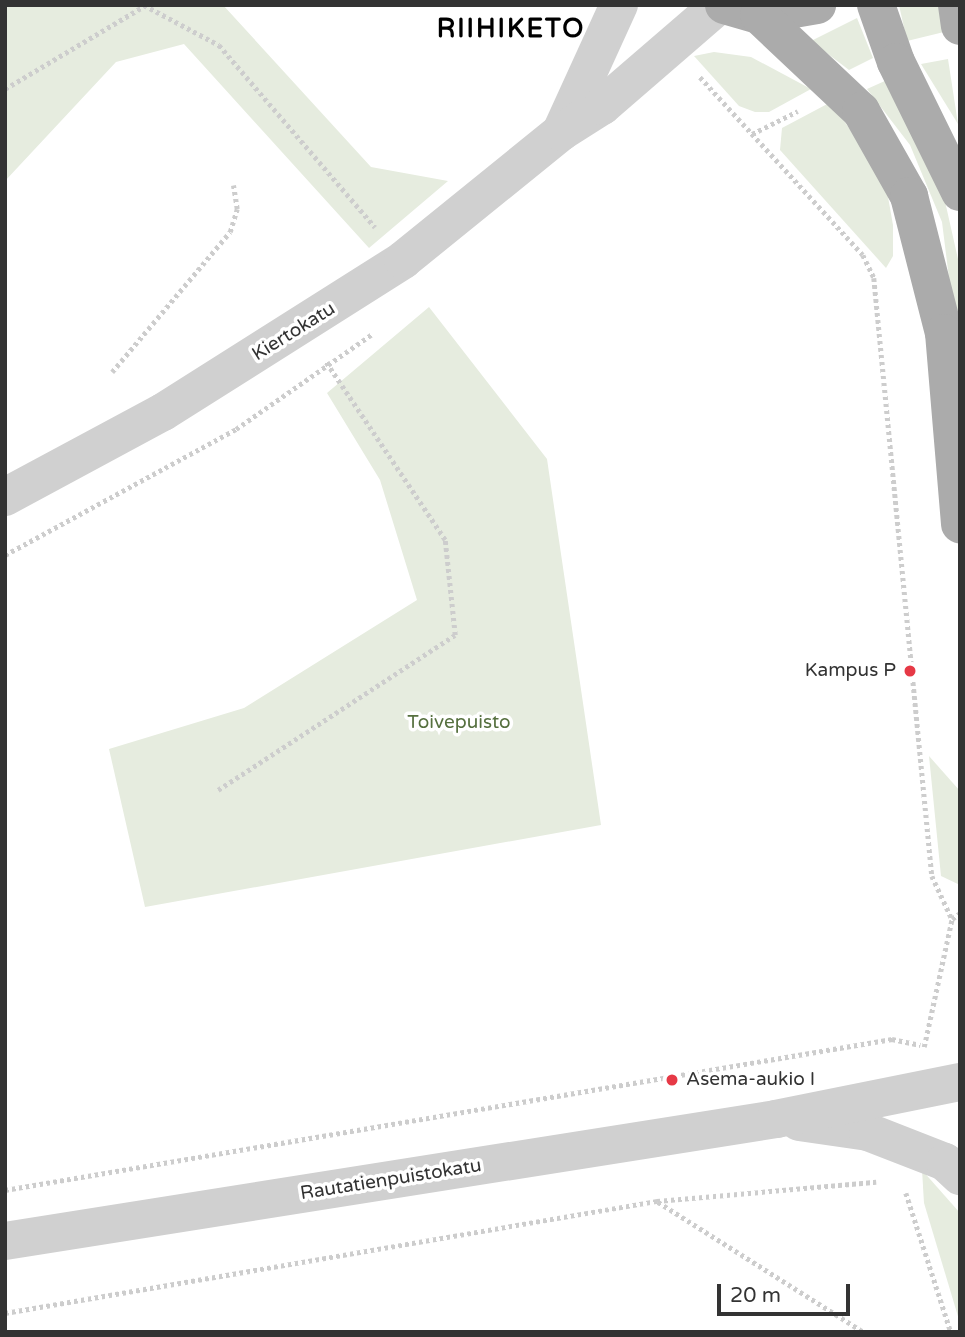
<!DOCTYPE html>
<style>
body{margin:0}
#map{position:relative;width:965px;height:1337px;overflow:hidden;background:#fff;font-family:"Varela Round",sans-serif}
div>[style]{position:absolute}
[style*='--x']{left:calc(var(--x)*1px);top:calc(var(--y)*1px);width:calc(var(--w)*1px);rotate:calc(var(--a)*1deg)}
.green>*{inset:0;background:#e6ecdf}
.path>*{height:4.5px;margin-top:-2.25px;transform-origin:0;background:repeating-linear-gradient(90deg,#cdcdcd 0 3.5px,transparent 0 7px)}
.minor>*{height:38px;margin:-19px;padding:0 19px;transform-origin:19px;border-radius:19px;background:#d0d0d0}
.major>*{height:38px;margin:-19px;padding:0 19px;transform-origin:19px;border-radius:19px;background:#ababab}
.dots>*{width:19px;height:19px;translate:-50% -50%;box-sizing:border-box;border:4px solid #fff;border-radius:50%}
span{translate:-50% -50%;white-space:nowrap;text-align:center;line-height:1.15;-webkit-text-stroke:7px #fff;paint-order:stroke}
.street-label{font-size:19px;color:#333}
.poi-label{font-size:19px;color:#333}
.right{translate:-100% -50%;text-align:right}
.left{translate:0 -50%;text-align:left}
.park-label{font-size:19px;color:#56703f}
.district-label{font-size:26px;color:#000;font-weight:700;letter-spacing:2px}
.frame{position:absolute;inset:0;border:7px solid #333;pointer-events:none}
.scale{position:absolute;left:717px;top:1284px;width:133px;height:32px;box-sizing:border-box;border:4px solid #333;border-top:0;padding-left:9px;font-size:21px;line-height:24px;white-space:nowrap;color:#333;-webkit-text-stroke:5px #fff;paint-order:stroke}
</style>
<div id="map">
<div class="green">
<i style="clip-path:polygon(5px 5px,223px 5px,371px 167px,448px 181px,369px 248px,184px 44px,116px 62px,5px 181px)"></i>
<i style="clip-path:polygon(899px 5px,941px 5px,944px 32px,907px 41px)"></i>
<i style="clip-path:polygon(857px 18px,873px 58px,849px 70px,811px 41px)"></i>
<i style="clip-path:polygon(714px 52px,751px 57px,811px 89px,769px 112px,755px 112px,739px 106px,694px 56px)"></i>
<i style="clip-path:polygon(948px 59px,958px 124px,921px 64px)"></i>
<i style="clip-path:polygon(887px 80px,942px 188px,960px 268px,960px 366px,942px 222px,910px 145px,867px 89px)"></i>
<i style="clip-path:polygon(831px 102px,885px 180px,893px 225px,893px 256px,886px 268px,780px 150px,782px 128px)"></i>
<i style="clip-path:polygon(429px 307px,547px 459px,601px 825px,145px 907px,109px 749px,244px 708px,417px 600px,380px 480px,327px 393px)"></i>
<i style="clip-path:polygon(929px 756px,960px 791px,960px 885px,941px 876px)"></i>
<i style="clip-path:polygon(922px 1170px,960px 1213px,960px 1323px,924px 1203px)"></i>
</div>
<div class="path">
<i style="--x:144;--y:5;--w:85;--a:28.1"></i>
<i style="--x:219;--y:45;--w:240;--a:49.4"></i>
<i style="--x:700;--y:77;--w:241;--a:47.5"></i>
<i style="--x:863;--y:255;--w:25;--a:64"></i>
<i style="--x:874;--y:278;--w:601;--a:84.46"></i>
<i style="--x:932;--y:876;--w:47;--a:65.1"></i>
<i style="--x:5;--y:89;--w:162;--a:-30.8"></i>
<i style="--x:752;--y:134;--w:51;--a:-26.6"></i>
<i style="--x:112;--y:372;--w:183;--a:-49.9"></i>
<i style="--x:230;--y:232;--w:24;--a:-73"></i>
<i style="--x:237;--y:209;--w:24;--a:-99"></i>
<i style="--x:5;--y:555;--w:263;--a:-28.6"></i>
<i style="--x:236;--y:429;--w:166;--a:-34.9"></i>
<i style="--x:218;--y:790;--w:283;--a:-33.2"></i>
<i style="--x:455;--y:635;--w:96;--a:-96"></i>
<i style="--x:445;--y:540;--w:214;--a:-123.8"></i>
<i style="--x:924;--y:1047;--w:131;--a:-77.7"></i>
<i style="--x:952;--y:919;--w:10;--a:-37"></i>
<i style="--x:5;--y:1190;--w:900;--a:-9.66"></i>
<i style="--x:892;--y:1039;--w:29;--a:12"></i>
<i style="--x:906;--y:1193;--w:146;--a:72.1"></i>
<i style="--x:658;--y:1202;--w:244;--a:32.3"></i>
<i style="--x:5;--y:1313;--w:662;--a:-9.75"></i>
<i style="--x:657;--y:1201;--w:220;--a:-5"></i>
</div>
<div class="minor">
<i style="--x:561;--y:132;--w:140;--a:-65.5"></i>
<i style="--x:5;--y:497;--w:179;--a:-28.3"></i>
<i style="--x:163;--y:412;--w:284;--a:-32.3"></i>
<i style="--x:403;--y:260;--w:203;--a:-39"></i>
<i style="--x:561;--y:132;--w:49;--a:-32.4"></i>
<i style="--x:602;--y:106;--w:155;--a:-40.8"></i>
<i style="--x:799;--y:1122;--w:70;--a:8.2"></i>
<i style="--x:868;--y:1132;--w:83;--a:21.3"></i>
<i style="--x:945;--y:1162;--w:21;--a:43"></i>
<i style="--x:5;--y:1241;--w:781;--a:-8.99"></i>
<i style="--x:776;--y:1119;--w:188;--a:-11.4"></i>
</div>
<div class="major">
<i style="--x:724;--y:5;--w:36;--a:16"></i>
<i style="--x:759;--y:15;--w:59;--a:-9.8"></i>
<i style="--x:876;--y:5;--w:60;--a:70.7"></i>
<i style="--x:896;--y:62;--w:145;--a:63.8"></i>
<i style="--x:957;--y:5;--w:21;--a:82"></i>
<i style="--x:759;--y:15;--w:140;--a:43.3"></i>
<i style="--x:861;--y:111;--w:98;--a:60.5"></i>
<i style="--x:909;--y:196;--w:141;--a:75.7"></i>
<i style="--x:944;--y:333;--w:192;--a:85.2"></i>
</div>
<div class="dots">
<i style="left:910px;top:671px;background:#e63946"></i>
<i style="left:672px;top:1080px;background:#e63946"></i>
</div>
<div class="street-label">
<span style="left:294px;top:332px;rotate:-32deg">Kiertokatu</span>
<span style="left:391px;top:1180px;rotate:-9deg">Rautatienpuistokatu</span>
</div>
<div class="poi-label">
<span class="right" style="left:896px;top:671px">Kampus P</span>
<span class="left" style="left:686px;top:1080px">Asema-aukio I</span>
</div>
<div class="park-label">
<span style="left:459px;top:723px">Toivepuisto</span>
</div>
<div class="district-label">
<span style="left:511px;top:29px">RIIHIKETO</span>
</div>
<div class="frame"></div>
<div class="scale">20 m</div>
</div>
